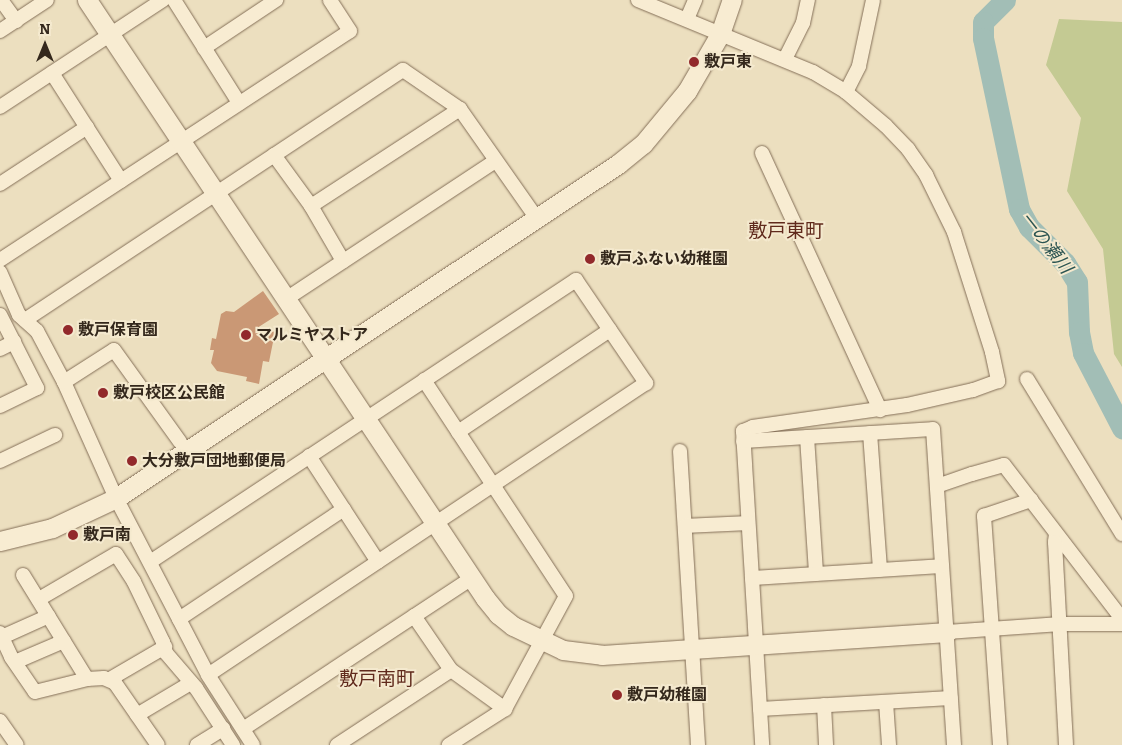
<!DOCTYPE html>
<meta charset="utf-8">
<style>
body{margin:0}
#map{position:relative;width:1122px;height:745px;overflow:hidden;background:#ecdfbf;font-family:Bitter,"Noto Sans JP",serif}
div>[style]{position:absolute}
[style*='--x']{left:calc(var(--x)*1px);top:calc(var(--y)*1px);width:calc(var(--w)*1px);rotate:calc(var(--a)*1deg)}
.green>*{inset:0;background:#c4ca93}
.river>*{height:21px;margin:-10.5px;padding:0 10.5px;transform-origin:10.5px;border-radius:10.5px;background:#a2beb6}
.building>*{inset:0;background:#ca9875}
.roads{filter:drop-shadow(0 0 1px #846f58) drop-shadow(0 0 1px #846f58)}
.street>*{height:14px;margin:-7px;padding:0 7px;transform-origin:7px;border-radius:7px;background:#f8ecd2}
.secondary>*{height:19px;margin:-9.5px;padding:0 9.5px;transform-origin:9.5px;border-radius:9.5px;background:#f8ecd2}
.dots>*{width:14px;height:14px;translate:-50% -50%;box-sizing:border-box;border:2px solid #f4e9ce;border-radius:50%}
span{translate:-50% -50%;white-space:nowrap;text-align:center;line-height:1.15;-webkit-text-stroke:4px #f4e9ce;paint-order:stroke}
.poi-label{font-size:16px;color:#34281c;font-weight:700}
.left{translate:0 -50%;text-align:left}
.water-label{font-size:18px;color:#2b5451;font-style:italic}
.quarter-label{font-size:19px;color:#602a1c}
.north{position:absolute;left:20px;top:20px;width:50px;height:50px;-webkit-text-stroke:4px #f4e9ce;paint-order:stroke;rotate:0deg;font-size:14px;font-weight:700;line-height:20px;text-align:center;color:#34281c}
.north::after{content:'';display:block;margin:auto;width:18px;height:22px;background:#34281c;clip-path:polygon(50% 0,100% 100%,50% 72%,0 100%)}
</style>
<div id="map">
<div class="green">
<i style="clip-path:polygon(1059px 19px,1122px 22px,1122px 367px,1114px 354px,1103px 249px,1067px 191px,1081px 118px,1046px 65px)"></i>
</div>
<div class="river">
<i style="--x:1005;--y:0;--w:31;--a:135"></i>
<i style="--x:983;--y:22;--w:16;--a:90"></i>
<i style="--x:983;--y:38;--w:175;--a:78.1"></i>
<i style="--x:1019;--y:209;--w:21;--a:61"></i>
<i style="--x:1029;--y:227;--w:51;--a:45"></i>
<i style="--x:1065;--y:263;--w:22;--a:58"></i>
<i style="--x:1077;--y:282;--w:50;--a:87.7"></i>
<i style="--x:1079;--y:332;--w:21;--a:79"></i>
<i style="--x:1083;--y:353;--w:85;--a:62.5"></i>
</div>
<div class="building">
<i style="clip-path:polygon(263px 291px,279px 314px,257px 328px,275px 332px,269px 362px,263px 361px,259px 384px,246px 381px,247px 377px,217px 371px,211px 363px,214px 350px,210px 350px,212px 338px,216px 339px,221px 314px,226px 311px,234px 312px)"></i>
</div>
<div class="roads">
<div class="street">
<i style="--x:1;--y:0;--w:26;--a:54"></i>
<i style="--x:174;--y:0;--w:122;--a:57.7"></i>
<i style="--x:638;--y:0;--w:189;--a:22.4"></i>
<i style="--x:813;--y:72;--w:39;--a:31"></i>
<i style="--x:846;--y:92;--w:52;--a:40.4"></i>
<i style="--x:886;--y:126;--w:32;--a:46"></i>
<i style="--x:908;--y:149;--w:32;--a:55"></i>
<i style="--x:926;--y:175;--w:64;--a:63.8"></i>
<i style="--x:954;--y:232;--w:126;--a:72.4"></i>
<i style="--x:992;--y:352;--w:30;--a:78"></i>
<i style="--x:998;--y:381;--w:27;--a:160"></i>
<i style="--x:973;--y:390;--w:68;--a:167.2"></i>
<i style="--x:907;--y:405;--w:156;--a:171.9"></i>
<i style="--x:753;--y:427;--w:11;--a:158"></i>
<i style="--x:743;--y:431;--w:315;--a:86.5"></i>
<i style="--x:687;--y:19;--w:21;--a:-67"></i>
<i style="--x:0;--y:31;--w:56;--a:-33.4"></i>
<i style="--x:204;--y:48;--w:87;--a:-33.7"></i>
<i style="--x:785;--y:59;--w:40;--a:-63.4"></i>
<i style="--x:803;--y:23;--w:24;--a:-78"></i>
<i style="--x:52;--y:73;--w:128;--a:57.4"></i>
<i style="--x:846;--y:92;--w:29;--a:-63"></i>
<i style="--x:859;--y:66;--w:67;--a:-78"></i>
<i style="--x:0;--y:107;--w:195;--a:-33.3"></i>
<i style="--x:762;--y:153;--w:283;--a:65.3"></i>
<i style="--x:274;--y:155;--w:63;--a:54"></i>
<i style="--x:311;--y:206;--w:64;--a:59.8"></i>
<i style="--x:0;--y:184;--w:104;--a:-33.2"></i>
<i style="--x:311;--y:206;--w:178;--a:-33.1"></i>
<i style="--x:0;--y:260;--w:418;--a:-33.2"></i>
<i style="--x:350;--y:31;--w:37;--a:-123"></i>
<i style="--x:0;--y:272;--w:47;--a:66.2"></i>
<i style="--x:19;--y:315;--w:24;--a:42"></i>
<i style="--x:37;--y:331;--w:58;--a:62.1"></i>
<i style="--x:64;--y:382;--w:127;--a:65.9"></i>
<i style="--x:116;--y:498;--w:199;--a:62.5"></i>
<i style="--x:208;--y:675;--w:83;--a:57.3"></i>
<i style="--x:286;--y:299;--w:250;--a:-33.4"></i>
<i style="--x:0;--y:315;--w:82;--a:63.1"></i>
<i style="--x:37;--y:388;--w:41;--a:154.1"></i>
<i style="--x:25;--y:320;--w:453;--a:-33.5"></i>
<i style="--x:403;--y:70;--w:69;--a:34.4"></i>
<i style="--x:460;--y:109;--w:127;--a:54.9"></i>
<i style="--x:0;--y:349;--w:16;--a:-27"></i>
<i style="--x:1027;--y:379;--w:182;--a:58.5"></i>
<i style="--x:424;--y:380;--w:258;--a:56.7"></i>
<i style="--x:566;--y:596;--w:128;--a:118.4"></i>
<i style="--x:505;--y:709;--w:67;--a:147.3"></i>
<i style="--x:64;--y:382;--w:59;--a:-32.6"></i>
<i style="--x:114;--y:350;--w:113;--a:54.3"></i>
<i style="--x:458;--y:432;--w:183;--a:-33.9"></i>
<i style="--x:870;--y:433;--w:137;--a:85.8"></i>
<i style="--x:807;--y:437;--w:137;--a:86.2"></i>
<i style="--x:743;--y:441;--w:190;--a:-3.6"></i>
<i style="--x:933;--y:429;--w:317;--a:86.2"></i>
<i style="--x:680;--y:451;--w:295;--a:86.5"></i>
<i style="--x:309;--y:456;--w:126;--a:56.9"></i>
<i style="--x:0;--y:461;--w:61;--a:-25.3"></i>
<i style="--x:937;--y:486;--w:37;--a:-19"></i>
<i style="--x:972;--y:474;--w:33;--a:-16"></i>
<i style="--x:1004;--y:465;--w:194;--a:52.5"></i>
<i style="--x:685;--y:526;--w:63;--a:-2.7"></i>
<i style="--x:1056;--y:534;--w:8;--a:97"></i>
<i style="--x:1055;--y:542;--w:203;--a:86.9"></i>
<i style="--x:150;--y:562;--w:511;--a:-33.5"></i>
<i style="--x:576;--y:280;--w:125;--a:55.8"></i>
<i style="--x:646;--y:383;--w:526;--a:146.31"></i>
<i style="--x:23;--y:575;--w:122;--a:58.4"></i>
<i style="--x:87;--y:679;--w:17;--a:-3"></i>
<i style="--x:104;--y:678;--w:12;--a:24"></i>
<i style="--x:115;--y:683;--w:75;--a:55.3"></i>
<i style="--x:752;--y:578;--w:190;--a:-3.6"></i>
<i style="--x:39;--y:599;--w:89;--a:-30.3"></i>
<i style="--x:116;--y:554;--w:33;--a:57"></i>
<i style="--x:134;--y:582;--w:67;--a:64.2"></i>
<i style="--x:163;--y:642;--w:11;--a:75"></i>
<i style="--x:166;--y:653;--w:46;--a:49.4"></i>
<i style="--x:196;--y:688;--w:68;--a:57"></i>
<i style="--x:414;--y:616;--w:65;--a:55.6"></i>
<i style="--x:451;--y:670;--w:67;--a:35.8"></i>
<i style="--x:179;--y:619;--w:198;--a:-33.7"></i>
<i style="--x:947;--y:632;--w:114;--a:-4"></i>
<i style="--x:1061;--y:624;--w:61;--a:0"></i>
<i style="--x:0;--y:633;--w:26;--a:65"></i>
<i style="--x:11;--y:657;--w:42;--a:55.6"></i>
<i style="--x:35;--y:692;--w:54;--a:-14"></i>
<i style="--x:2;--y:637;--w:51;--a:-24.1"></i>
<i style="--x:15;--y:662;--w:53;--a:-23.2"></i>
<i style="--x:110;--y:679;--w:64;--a:-30.2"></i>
<i style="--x:886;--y:702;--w:43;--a:86"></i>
<i style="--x:824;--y:705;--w:40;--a:87.1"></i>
<i style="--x:760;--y:709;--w:191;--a:-3.3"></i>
<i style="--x:137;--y:715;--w:63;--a:-30.7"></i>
<i style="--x:0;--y:721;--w:29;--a:55"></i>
<i style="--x:243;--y:729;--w:274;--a:-33.4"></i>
<i style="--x:197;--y:745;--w:31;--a:-32"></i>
<i style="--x:337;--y:745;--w:136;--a:-33.3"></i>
<i style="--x:1000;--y:745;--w:230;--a:-94"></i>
<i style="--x:984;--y:516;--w:50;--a:-18.8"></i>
</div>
<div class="secondary">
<i style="--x:87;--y:0;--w:718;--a:56.35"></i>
<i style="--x:485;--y:598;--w:21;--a:51"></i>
<i style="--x:498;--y:614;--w:19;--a:39"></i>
<i style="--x:513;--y:626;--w:55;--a:25.6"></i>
<i style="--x:563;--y:650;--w:39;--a:7"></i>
<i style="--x:602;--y:655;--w:346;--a:-3.8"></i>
<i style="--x:0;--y:541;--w:54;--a:-14"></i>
<i style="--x:52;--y:528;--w:71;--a:-25.1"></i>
<i style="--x:116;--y:498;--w:603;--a:-33.64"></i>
<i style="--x:618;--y:164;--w:32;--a:-39"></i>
<i style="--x:643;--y:144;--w:69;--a:-50.3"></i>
<i style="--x:687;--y:91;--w:66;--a:-59.9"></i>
<i style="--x:720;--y:34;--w:36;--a:-71"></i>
</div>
</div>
<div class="dots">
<i style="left:694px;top:62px;background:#92292b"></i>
<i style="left:590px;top:259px;background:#92292b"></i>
<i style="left:68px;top:330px;background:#92292b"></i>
<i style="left:246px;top:335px;background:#92292b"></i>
<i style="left:103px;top:393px;background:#92292b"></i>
<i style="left:132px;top:461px;background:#92292b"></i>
<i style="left:73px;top:535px;background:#92292b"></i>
<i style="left:617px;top:695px;background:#92292b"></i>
</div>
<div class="poi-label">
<span class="left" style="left:704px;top:62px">敷戸東</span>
<span class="left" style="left:600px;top:259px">敷戸ふない幼稚園</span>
<span class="left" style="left:78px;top:330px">敷戸保育園</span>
<span class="left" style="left:256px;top:335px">マルミヤストア</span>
<span class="left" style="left:113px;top:393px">敷戸校区公民館</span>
<span class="left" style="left:142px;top:461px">大分敷戸団地郵便局</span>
<span class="left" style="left:83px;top:535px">敷戸南</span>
<span class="left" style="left:627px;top:695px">敷戸幼稚園</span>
</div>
<div class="water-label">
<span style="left:1046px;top:243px;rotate:52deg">一の瀬川</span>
</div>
<div class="quarter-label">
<span style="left:786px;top:231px">敷戸東町</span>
<span style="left:377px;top:679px">敷戸南町</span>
</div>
<div class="north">N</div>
</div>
